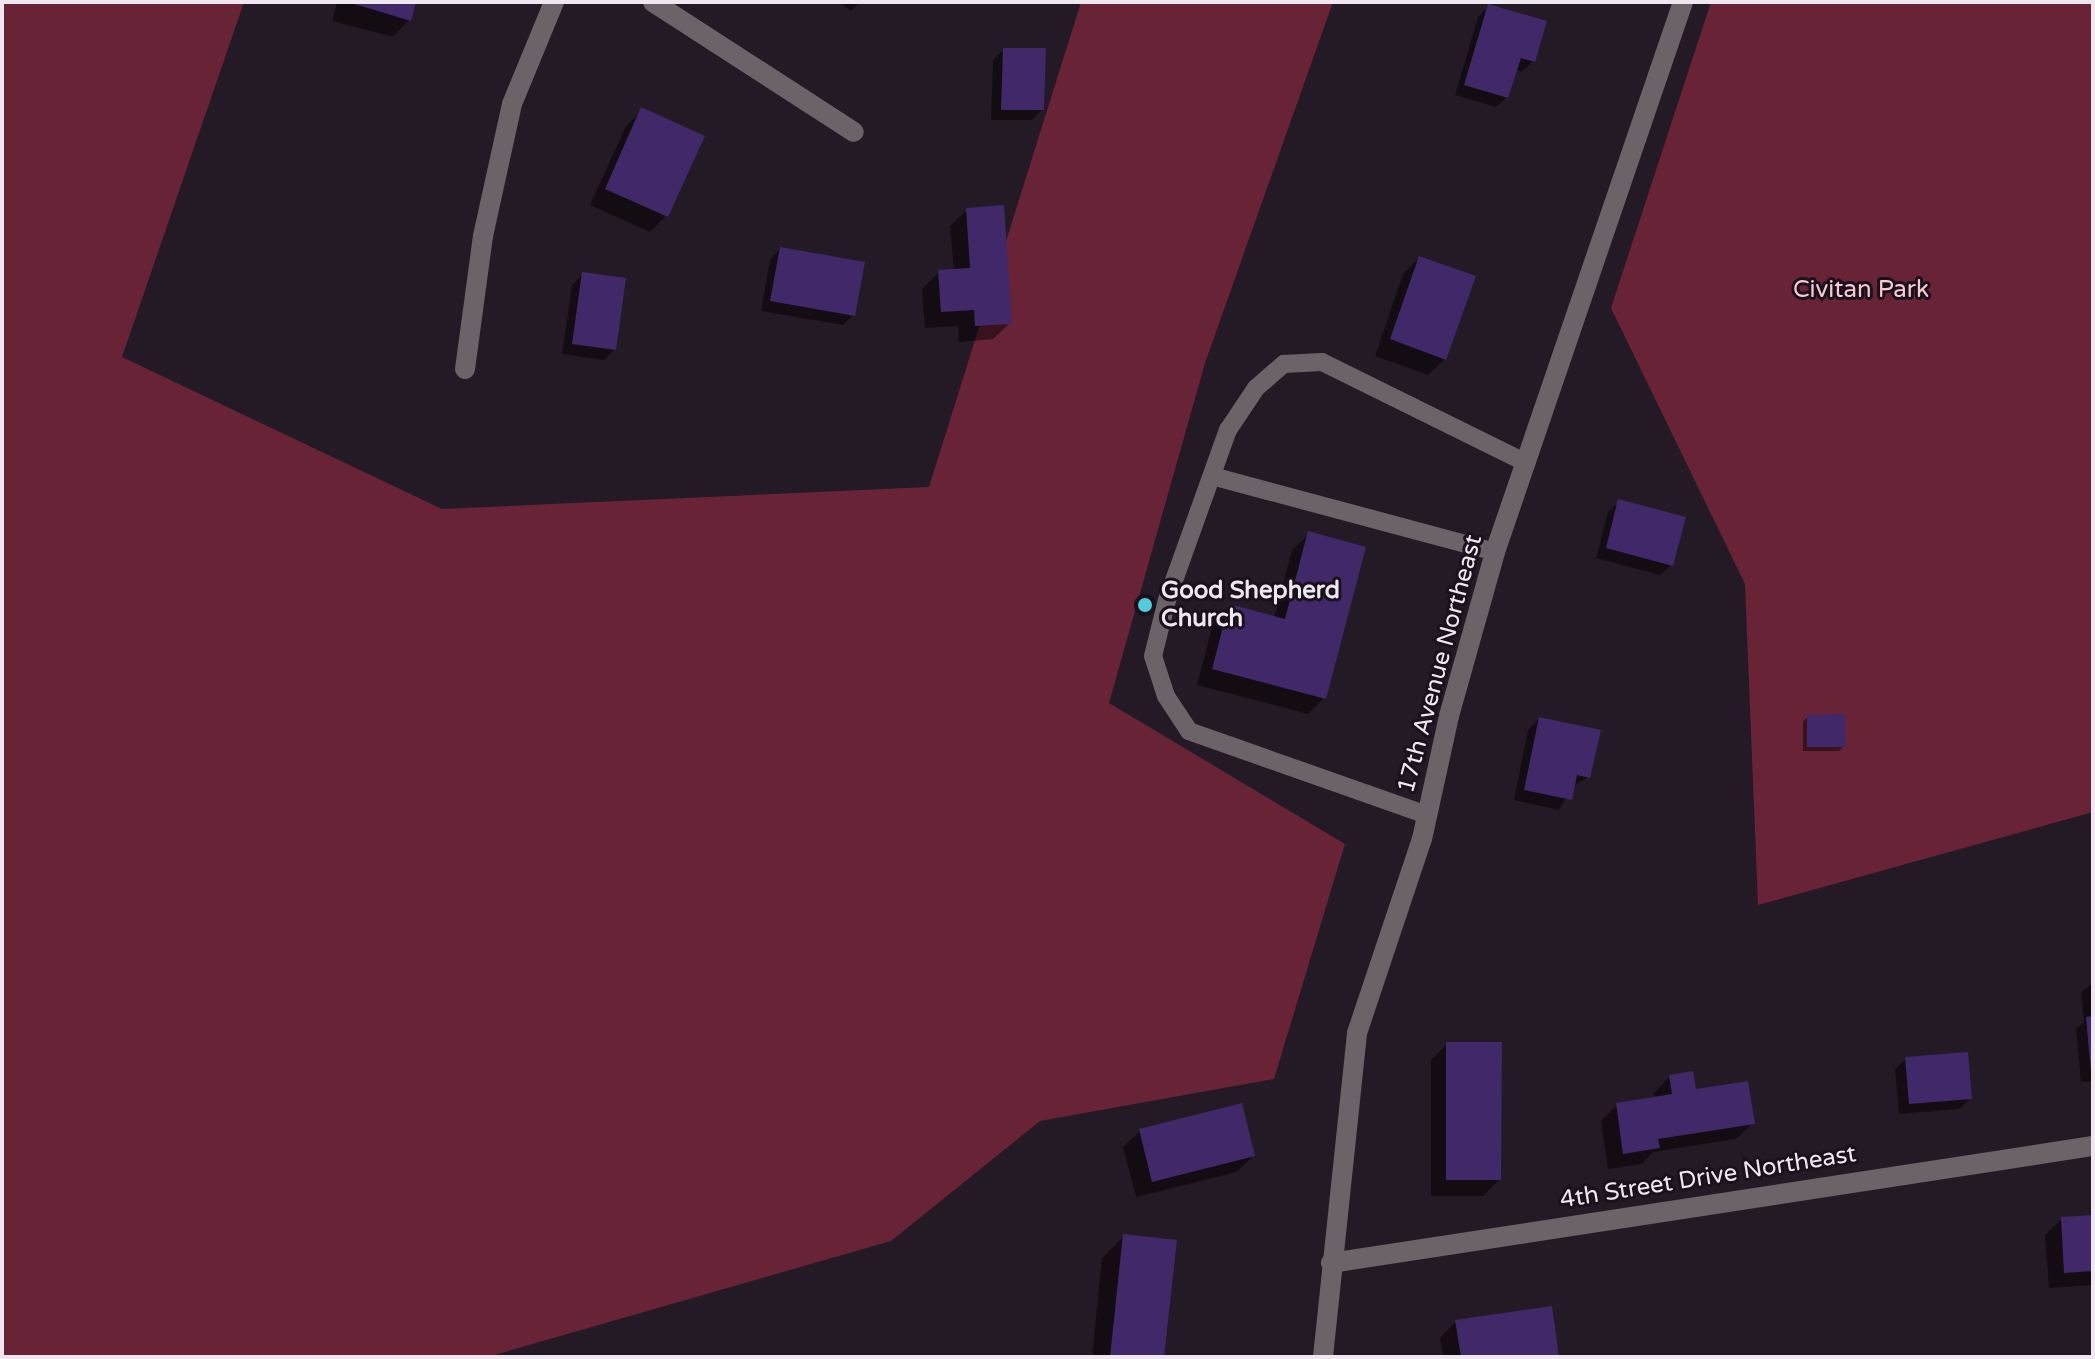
<!DOCTYPE html>
<style>
body{margin:0}
#map{position:relative;width:2095px;height:1359px;overflow:hidden;background:#241a25;font-family:"Varela Round",sans-serif}
div>[style]{position:absolute}
[style*='--x']{left:calc(var(--x)*1px);top:calc(var(--y)*1px);width:calc(var(--w)*1px);rotate:calc(var(--a)*1deg)}
.green>*{inset:0;background:#692336}
.shadow>*{inset:0;background:#0007}
.building>*{inset:0;background:#412868}
.service>*{height:18px;margin:-9px;padding:0 9px;transform-origin:9px;border-radius:9px;background:#6b6367}
.minor>*{height:20px;margin:-10px;padding:0 10px;transform-origin:10px;border-radius:10px;background:#6b6367}
.dots>*{width:22px;height:22px;translate:-50% -50%;box-sizing:border-box;border:4px solid #1a111c;border-radius:50%}
span{translate:-50% -50%;white-space:nowrap;text-align:center;line-height:1.15;-webkit-text-stroke:6px #1a111c;paint-order:stroke}
.park-label{font-size:24px;color:#f9c9d1}
.poi-label{font-size:24px;color:#eee7ef;font-weight:700}
.left{translate:0 -50%;text-align:left}
.street-label{font-size:24px;color:#eee7ef}
.frame{position:absolute;inset:0;border:4px solid #eee7ef;pointer-events:none}
</style>
<div id="map">
<div class="green">
<i style="clip-path:polygon(2px 2px,244px 2px,122px 357px,442px 509px,929px 487px,1081px 2px,1333px 2px,1205px 363px,1109px 703px,1345px 844px,1274px 1079px,1040px 1121px,891px 1241px,487px 1357px,2px 1357px)"></i>
<i style="clip-path:polygon(1711px 2px,2093px 2px,2093px 812px,1758px 905px,1745px 584px,1611px 308px)"></i>
</div>
<div class="shadow">
<i style="clip-path:polygon(337px 2px,414px 2px,409px 20px,393px 37px,332px 21px)"></i>
<i style="clip-path:polygon(838px 2px,860px 2px,851px 11px)"></i>
<i style="clip-path:polygon(1489px 6px,1533px 61px,1522px 72px,1515px 69px,1507px 97px,1496px 107px,1455px 95px,1478px 17px)"></i>
<i style="clip-path:polygon(1003px 50px,1042px 109px,1032px 120px,991px 120px,993px 60px)"></i>
<i style="clip-path:polygon(642px 110px,667px 215px,650px 232px,590px 205px,626px 126px)"></i>
<i style="clip-path:polygon(967px 210px,1010px 323px,993px 339px,959px 342px,958px 326px,925px 328px,922px 289px,939px 272px,954px 271px,950px 226px)"></i>
<i style="clip-path:polygon(780px 249px,853px 315px,843px 325px,761px 311px,770px 260px)"></i>
<i style="clip-path:polygon(1419px 258px,1445px 359px,1428px 375px,1375px 356px,1403px 274px)"></i>
<i style="clip-path:polygon(583px 274px,615px 349px,604px 360px,562px 354px,572px 285px)"></i>
<i style="clip-path:polygon(1619px 502px,1671px 565px,1660px 575px,1596px 558px,1608px 512px)"></i>
<i style="clip-path:polygon(1309px 534px,1324px 698px,1308px 714px,1197px 685px,1213px 623px,1230px 606px,1274px 618px,1292px 550px)"></i>
<i style="clip-path:polygon(1808px 717px,1844px 746px,1839px 751px,1803px 751px,1803px 721px)"></i>
<i style="clip-path:polygon(1539px 719px,1589px 777px,1573px 786px,1559px 810px,1514px 800px,1528px 730px)"></i>
<i style="clip-path:polygon(2093px 982px,2093px 1081px,2081px 1082px,2076px 1029px,2084px 1022px,2081px 993px)"></i>
<i style="clip-path:polygon(1447px 1044px,1499px 1180px,1483px 1196px,1431px 1196px,1431px 1060px)"></i>
<i style="clip-path:polygon(1906px 1059px,1970px 1099px,1959px 1109px,1899px 1114px,1895px 1069px)"></i>
<i style="clip-path:polygon(1670px 1076px,1753px 1123px,1736px 1139px,1653px 1152px,1642px 1164px,1608px 1169px,1601px 1121px,1617px 1105px,1655px 1099px,1654px 1093px)"></i>
<i style="clip-path:polygon(1140px 1131px,1253px 1156px,1237px 1172px,1136px 1197px,1123px 1147px)"></i>
<i style="clip-path:polygon(2093px 1217px,2093px 1285px,2049px 1288px,2045px 1235px,2062px 1219px)"></i>
<i style="clip-path:polygon(1124px 1236px,1162px 1357px,1092px 1357px,1102px 1258px)"></i>
<i style="clip-path:polygon(1456px 1321px,1557px 1357px,1443px 1357px,1440px 1338px)"></i>
</div>
<div class="building">
<i style="clip-path:polygon(348px 2px,416px 2px,411px 21px)"></i>
<i style="clip-path:polygon(1488px 4px,1547px 21px,1535px 62px,1521px 58px,1508px 98px,1464px 85px)"></i>
<i style="clip-path:polygon(1003px 48px,1046px 48px,1044px 110px,1001px 110px)"></i>
<i style="clip-path:polygon(641px 107px,705px 136px,668px 217px,605px 189px)"></i>
<i style="clip-path:polygon(1004px 205px,1012px 324px,975px 326px,974px 310px,941px 312px,938px 270px,970px 268px,966px 208px)"></i>
<i style="clip-path:polygon(780px 247px,865px 262px,855px 316px,770px 301px)"></i>
<i style="clip-path:polygon(1419px 256px,1476px 276px,1446px 360px,1390px 339px)"></i>
<i style="clip-path:polygon(582px 272px,626px 278px,616px 350px,572px 344px)"></i>
<i style="clip-path:polygon(1618px 499px,1686px 517px,1673px 566px,1606px 548px)"></i>
<i style="clip-path:polygon(1308px 531px,1366px 547px,1326px 699px,1212px 669px,1229px 604px,1285px 619px)"></i>
<i style="clip-path:polygon(1845px 714px,1846px 747px,1807px 747px,1807px 715px)"></i>
<i style="clip-path:polygon(1539px 717px,1601px 730px,1590px 778px,1577px 775px,1572px 800px,1524px 790px)"></i>
<i style="clip-path:polygon(2093px 1016px,2093px 1073px,2091px 1073px,2086px 1017px)"></i>
<i style="clip-path:polygon(1446px 1042px,1502px 1042px,1501px 1180px,1446px 1180px)"></i>
<i style="clip-path:polygon(1968px 1052px,1972px 1099px,1909px 1104px,1905px 1057px)"></i>
<i style="clip-path:polygon(1693px 1071px,1696px 1089px,1748px 1081px,1755px 1124px,1658px 1139px,1660px 1148px,1623px 1154px,1616px 1103px,1672px 1094px,1669px 1075px)"></i>
<i style="clip-path:polygon(1242px 1103px,1255px 1156px,1152px 1182px,1139px 1129px)"></i>
<i style="clip-path:polygon(2093px 1215px,2093px 1271px,2064px 1273px,2061px 1217px)"></i>
<i style="clip-path:polygon(1123px 1234px,1177px 1240px,1164px 1357px,1110px 1357px)"></i>
<i style="clip-path:polygon(1552px 1306px,1559px 1357px,1461px 1357px,1455px 1320px)"></i>
</div>
<div class="service">
<i style="--x:1212;--y:476;--w:293;--a:15"></i>
<i style="--x:1427;--y:815;--w:252;--a:-160.6"></i>
<i style="--x:1189;--y:731;--w:42;--a:-123.3"></i>
<i style="--x:1166;--y:696;--w:42;--a:-108"></i>
<i style="--x:1153;--y:656;--w:58;--a:-76"></i>
<i style="--x:1167;--y:600;--w:181;--a:-70.3"></i>
<i style="--x:1228;--y:430;--w:50;--a:-56.3"></i>
<i style="--x:1256;--y:388;--w:37;--a:-41"></i>
<i style="--x:1284;--y:364;--w:38;--a:-3"></i>
<i style="--x:1322;--y:362;--w:228;--a:26.3"></i>
</div>
<div class="minor">
<i style="--x:653;--y:2;--w:239;--a:32.9"></i>
<i style="--x:465;--y:369;--w:134;--a:-82.3"></i>
<i style="--x:483;--y:236;--w:135;--a:-77.6"></i>
<i style="--x:512;--y:104;--w:110;--a:-67.6"></i>
<i style="--x:1331;--y:1263;--w:771;--a:-8.73"></i>
<i style="--x:1323;--y:1357;--w:326;--a:-84"></i>
<i style="--x:1357;--y:1033;--w:205;--a:-71.5"></i>
<i style="--x:1422;--y:839;--w:126;--a:-77.6"></i>
<i style="--x:1449;--y:716;--w:170;--a:-74.3"></i>
<i style="--x:1495;--y:552;--w:581;--a:-71.13"></i>
</div>
<div class="dots">
<i style="left:1145px;top:605px;background:#53cbda"></i>
</div>
<div class="park-label">
<span style="left:1861px;top:290px">Civitan Park</span>
</div>
<div class="poi-label">
<span class="left" style="left:1161px;top:605px">Good Shepherd<br>Church</span>
</div>
<div class="street-label">
<span style="left:1440px;top:664px;rotate:-75deg">17th Avenue Northeast</span>
<span style="left:1708px;top:1177px;rotate:-9deg">4th Street Drive Northeast</span>
</div>
<div class="frame"></div>
</div>
